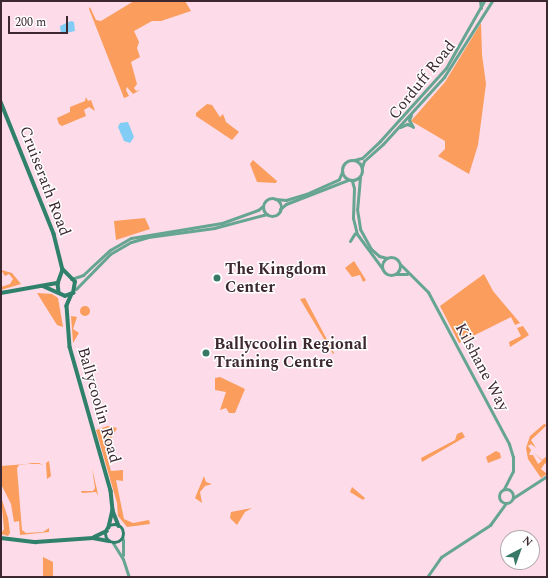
<!DOCTYPE html>
<style>
body{margin:0}
#map{position:relative;width:548px;height:578px;overflow:hidden;background:#fddbe8;font-family:Spectral,serif}
div>[style]{position:absolute}
[style*='--x']{left:calc(var(--x)*1px);top:calc(var(--y)*1px);width:calc(var(--w)*1px);rotate:calc(var(--a)*1deg)}
.green>*{inset:0;background:#fa9d5d}
.round{border-radius:50%}
.water>*{inset:0;background:#82cdf6}
.tertiary>*{height:3px;margin:-1.5px;padding:0 1.5px;transform-origin:1.5px;border-radius:1.5px;background:#67a593}
.tertiary>.ring{margin:-1.5px;padding:0;box-sizing:content-box;background:none;border:3px solid #67a593;border-radius:50%}
.secondary>*{height:3.5px;margin:-1.75px;padding:0 1.75px;transform-origin:1.75px;border-radius:1.75px;background:#2f816c}
.secondary>.ring{margin:-1.75px;padding:0;box-sizing:content-box;background:none;border:3.5px solid #2f816c;border-radius:50%}
.dots>*{width:11px;height:11px;translate:-50% -50%;box-sizing:border-box;border:2px solid #fff;border-radius:50%}
span{translate:-50% -50%;white-space:nowrap;text-align:center;line-height:1.15;-webkit-text-stroke:3px #fff;paint-order:stroke}
.street-label{font-size:16px;color:#3d2830}
.poi-label{font-size:16px;color:#3d2830;font-weight:700}
.left{translate:0 -50%;text-align:left}
.frame{position:absolute;inset:0;border:2px solid #3d2830;pointer-events:none}
.north{position:absolute;left:500px;top:530px;width:40px;height:40px;box-sizing:border-box;background:#fff;border:1px solid #b1a9ac;border-radius:50%;rotate:41deg;font-size:11px;font-weight:700;line-height:16px;text-align:center;color:#3d2830}
.north::after{content:'';display:block;margin:auto;width:14px;height:18px;background:#377867;clip-path:polygon(50% 0,100% 100%,50% 72%,0 100%)}
.scale{position:absolute;left:8px;top:16px;width:60px;height:18px;box-sizing:border-box;border:2px solid #3d2830;border-top:0;padding-left:5px;font-size:12px;line-height:14px;white-space:nowrap;color:#3d2830;-webkit-text-stroke:3px #fff;paint-order:stroke}
</style>
<div id="map">
<div class="green">
<i style="clip-path:polygon(134px 1px,185px 1px,191px 11px,161px 21px,152px 21px,134px 31px,139px 42px,137px 48px,140px 57px,131px 62px,137px 84px,134px 88px,136px 91px,140px 90px,133px 94px,127px 87px,126px 90px,129px 96px,124px 98px,89px 9px,90px 7px,96px 20px,101px 21px)"></i>
<i style="clip-path:polygon(481px 23px,482px 55px,486px 84px,478px 145px,469px 174px,438px 156px,445px 149px,445px 141px,411px 121px,445px 82px)"></i>
<i style="clip-path:polygon(86px 97px,88px 101px,91px 100px,95px 111px,89px 107px,84px 110px,86px 116px,62px 126px,59px 124px,57px 118px,70px 112px,70px 107px,85px 101px)"></i>
<i style="clip-path:polygon(207px 104px,212px 105px,220px 117px,223px 114px,226px 122px,239px 132px,232px 140px,196px 116px,196px 113px)"></i>
<i style="clip-path:polygon(253px 160px,277px 181px,276px 183px,257px 182px,250px 164px)"></i>
<i style="clip-path:polygon(145px 218px,150px 229px,116px 240px,114px 221px)"></i>
<i style="clip-path:polygon(354px 261px,366px 280px,363px 282px,360px 275px,352px 277px,345px 268px)"></i>
<i style="clip-path:polygon(1px 270px,12px 273px,21px 284px,1px 290px,1px 287px,10px 284px,13px 279px,9px 274px,5px 276px)"></i>
<i style="clip-path:polygon(484px 274px,493px 291px,520px 323px,515px 325px,511px 317px,459px 343px,440px 306px)"></i>
<i style="clip-path:polygon(37px 293px,52px 294px,58px 298px,63px 327px,57px 325px)"></i>
<i style="clip-path:polygon(305px 298px,334px 353px,333px 354px,300px 299px)"></i>
<i class="round" style="left:80px;top:306px;width:10px;height:10px"></i>
<i style="clip-path:polygon(71px 316px,77px 317px,73px 329px,79px 333px,73px 343px)"></i>
<i style="clip-path:polygon(523px 326px,529px 335px,510px 347px,509px 342px,521px 336px,517px 328px)"></i>
<i style="clip-path:polygon(220px 377px,245px 389px,235px 413px,229px 413px,226px 408px,220px 410px,226px 392px,215px 390px,215px 378px)"></i>
<i style="clip-path:polygon(544px 424px,547px 425px,531px 440px,536px 448px,531px 444px,528px 446px,531px 450px,529px 455px,533px 455px,538px 464px,542px 461px,534px 453px,542px 460px,547px 456px,547px 465px,545px 463px,541px 469px,547px 474px,541px 478px,528px 459px,526px 448px,530px 436px)"></i>
<i style="clip-path:polygon(108px 426px,117px 428px,105px 449px,111px 471px,123px 470px,123px 481px,116px 480px,124px 519px,133px 523px,149px 520px,150px 524px,127px 527px,118px 516px,117px 503px,96px 430px)"></i>
<i style="clip-path:polygon(462px 432px,465px 437px,422px 462px,421px 458px,455px 440px,457px 434px)"></i>
<i style="clip-path:polygon(496px 451px,500px 453px,501px 458px,488px 463px,486px 457px)"></i>
<i style="clip-path:polygon(49px 461px,51px 476px,47px 479px,46px 463px)"></i>
<i style="clip-path:polygon(36px 463px,19px 465px,17px 468px,22px 530px,26px 533px,43px 532px,49px 528px,49px 532px,20px 535px,19px 521px,14px 522px,11px 504px,1px 484px,1px 466px,39px 463px,43px 465px)"></i>
<i style="clip-path:polygon(92px 468px,97px 490px,98px 496px,96px 492px,82px 493px,81px 491px,93px 491px,95px 488px)"></i>
<i style="clip-path:polygon(204px 476px,206px 482px,212px 484px,205px 486px,200px 492px,202px 503px,195px 498px)"></i>
<i style="clip-path:polygon(352px 487px,365px 498px,363px 500px,350px 492px)"></i>
<i style="clip-path:polygon(1px 497px,8px 518px,10px 533px,8px 536px,1px 534px,4px 529px)"></i>
<i style="clip-path:polygon(252px 508px,245px 512px,237px 525px,230px 518px,231px 512px)"></i>
<i style="clip-path:polygon(43px 557px,53px 562px,53px 577px,43px 577px)"></i>
</div>
<div class="water">
<i style="clip-path:polygon(71px 21px,74px 22px,75px 31px,61px 34px,60px 26px)"></i>
<i style="clip-path:polygon(128px 122px,134px 137px,130px 143px,124px 141px,118px 127px,120px 123px)"></i>
</div>
<div class="tertiary">
<i style="--x:480;--y:1;--w:7;--a:82"></i>
<i style="--x:411;--y:115;--w:5;--a:112"></i>
<i style="--x:409;--y:120;--w:8;--a:60"></i>
<i style="--x:400;--y:127;--w:8;--a:-23"></i>
<i style="--x:407;--y:124;--w:5;--a:22"></i>
<i class="ring" style="left:342px;top:160px;width:17px;height:17px"></i>
<i style="--x:354;--y:160;--w:8;--a:-14"></i>
<i style="--x:362;--y:158;--w:25;--a:-43"></i>
<i style="--x:380;--y:141;--w:98;--a:-47.9"></i>
<i style="--x:446;--y:68;--w:77;--a:-60.4"></i>
<i style="--x:362;--y:167;--w:6;--a:-72"></i>
<i style="--x:364;--y:161;--w:25;--a:-42"></i>
<i style="--x:383;--y:144;--w:91;--a:-47.7"></i>
<i style="--x:444;--y:77;--w:90;--a:-57.7"></i>
<i style="--x:360;--y:177;--w:32;--a:95"></i>
<i style="--x:357;--y:209;--w:20;--a:81"></i>
<i style="--x:360;--y:229;--w:23;--a:61"></i>
<i style="--x:371;--y:249;--w:11;--a:41"></i>
<i style="--x:379;--y:256;--w:8;--a:14"></i>
<i style="--x:352;--y:181;--w:7;--a:74"></i>
<i style="--x:354;--y:188;--w:30;--a:92"></i>
<i style="--x:353;--y:218;--w:16;--a:76"></i>
<i style="--x:357;--y:234;--w:42;--a:53.7"></i>
<i class="ring" style="left:263px;top:198px;width:15px;height:15px"></i>
<i style="--x:275;--y:199;--w:11;--a:5"></i>
<i style="--x:286;--y:200;--w:21;--a:-17"></i>
<i style="--x:306;--y:194;--w:36;--a:-24"></i>
<i style="--x:339;--y:179;--w:8;--a:-67"></i>
<i style="--x:280;--y:209;--w:8;--a:-40"></i>
<i style="--x:286;--y:204;--w:66;--a:-21.2"></i>
<i style="--x:350;--y:241;--w:9;--a:-58"></i>
<i class="ring" style="left:382px;top:257px;width:15px;height:15px"></i>
<i style="--x:400;--y:264;--w:40;--a:45"></i>
<i style="--x:428;--y:292;--w:172;--a:61.9"></i>
<i style="--x:509;--y:444;--w:14;--a:73"></i>
<i style="--x:513;--y:457;--w:14;--a:90"></i>
<i style="--x:513;--y:471;--w:20;--a:117"></i>
<i style="--x:395;--y:274;--w:12;--a:0"></i>
<i style="--x:71;--y:279;--w:13;--a:-18"></i>
<i style="--x:83;--y:275;--w:37;--a:-43"></i>
<i style="--x:110;--y:250;--w:24;--a:-30"></i>
<i style="--x:131;--y:238;--w:92;--a:-9.4"></i>
<i style="--x:222;--y:223;--w:38;--a:-20"></i>
<i style="--x:258;--y:210;--w:6;--a:-39"></i>
<i style="--x:76;--y:289;--w:49;--a:-45.8"></i>
<i style="--x:110;--y:254;--w:24;--a:-30"></i>
<i style="--x:131;--y:242;--w:18;--a:-16"></i>
<i style="--x:148;--y:237;--w:67;--a:-7.8"></i>
<i style="--x:214;--y:228;--w:55;--a:-14.8"></i>
<i class="ring" style="left:499px;top:489px;width:11px;height:11px"></i>
<i style="--x:513;--y:498;--w:40;--a:-32.9"></i>
<i style="--x:123;--y:539;--w:16;--a:90"></i>
<i style="--x:113;--y:543;--w:19;--a:58"></i>
<i style="--x:123;--y:559;--w:19;--a:72"></i>
<i style="--x:427;--y:577;--w:24;--a:-55"></i>
<i style="--x:441;--y:557;--w:59;--a:-33.1"></i>
<i style="--x:490;--y:525;--w:27;--a:-54"></i>
</div>
<div class="secondary">
<i style="--x:1;--y:102;--w:142;--a:68.1"></i>
<i style="--x:54;--y:234;--w:37;--a:76"></i>
<i style="--x:63;--y:270;--w:15;--a:110"></i>
<i style="--x:58;--y:284;--w:8;--a:83"></i>
<i style="--x:43;--y:286;--w:24;--a:24"></i>
<i style="--x:65;--y:296;--w:9;--a:-21"></i>
<i style="--x:73;--y:293;--w:11;--a:-80"></i>
<i style="--x:75;--y:282;--w:17;--a:-135"></i>
<i style="--x:1;--y:293;--w:58;--a:-10"></i>
<i style="--x:72;--y:294;--w:13;--a:113"></i>
<i style="--x:67;--y:306;--w:41;--a:85.8"></i>
<i style="--x:70;--y:347;--w:150;--a:74.1"></i>
<i style="--x:111;--y:491;--w:19;--a:84"></i>
<i style="--x:113;--y:510;--w:18;--a:103"></i>
<i style="--x:113;--y:511;--w:16;--a:68"></i>
<i class="ring" style="left:106px;top:525px;width:14.5px;height:14.5px"></i>
<i style="--x:94;--y:537;--w:14;--a:-25"></i>
<i style="--x:1;--y:538;--w:35;--a:7"></i>
<i style="--x:36;--y:542;--w:57;--a:-4"></i>
<i style="--x:93;--y:538;--w:16;--a:11"></i>
</div>
<div class="dots">
<i style="left:217px;top:278px;background:#377867"></i>
<i style="left:206px;top:353px;background:#377867"></i>
</div>
<div class="street-label">
<span style="left:422px;top:80px;rotate:-51deg">Corduff Road</span>
<span style="left:45px;top:181px;rotate:69deg">Cruiserath Road</span>
<span style="left:482px;top:367px;rotate:62deg">Kilshane Way</span>
<span style="left:99px;top:405px;rotate:74deg">Ballycoolin Road</span>
</div>
<div class="poi-label">
<span class="left" style="left:225px;top:278px">The Kingdom<br>Center</span>
<span class="left" style="left:214px;top:353px">Ballycoolin Regional<br>Training Centre</span>
</div>
<div class="frame"></div>
<div class="north">N</div>
<div class="scale">200 m</div>
</div>
